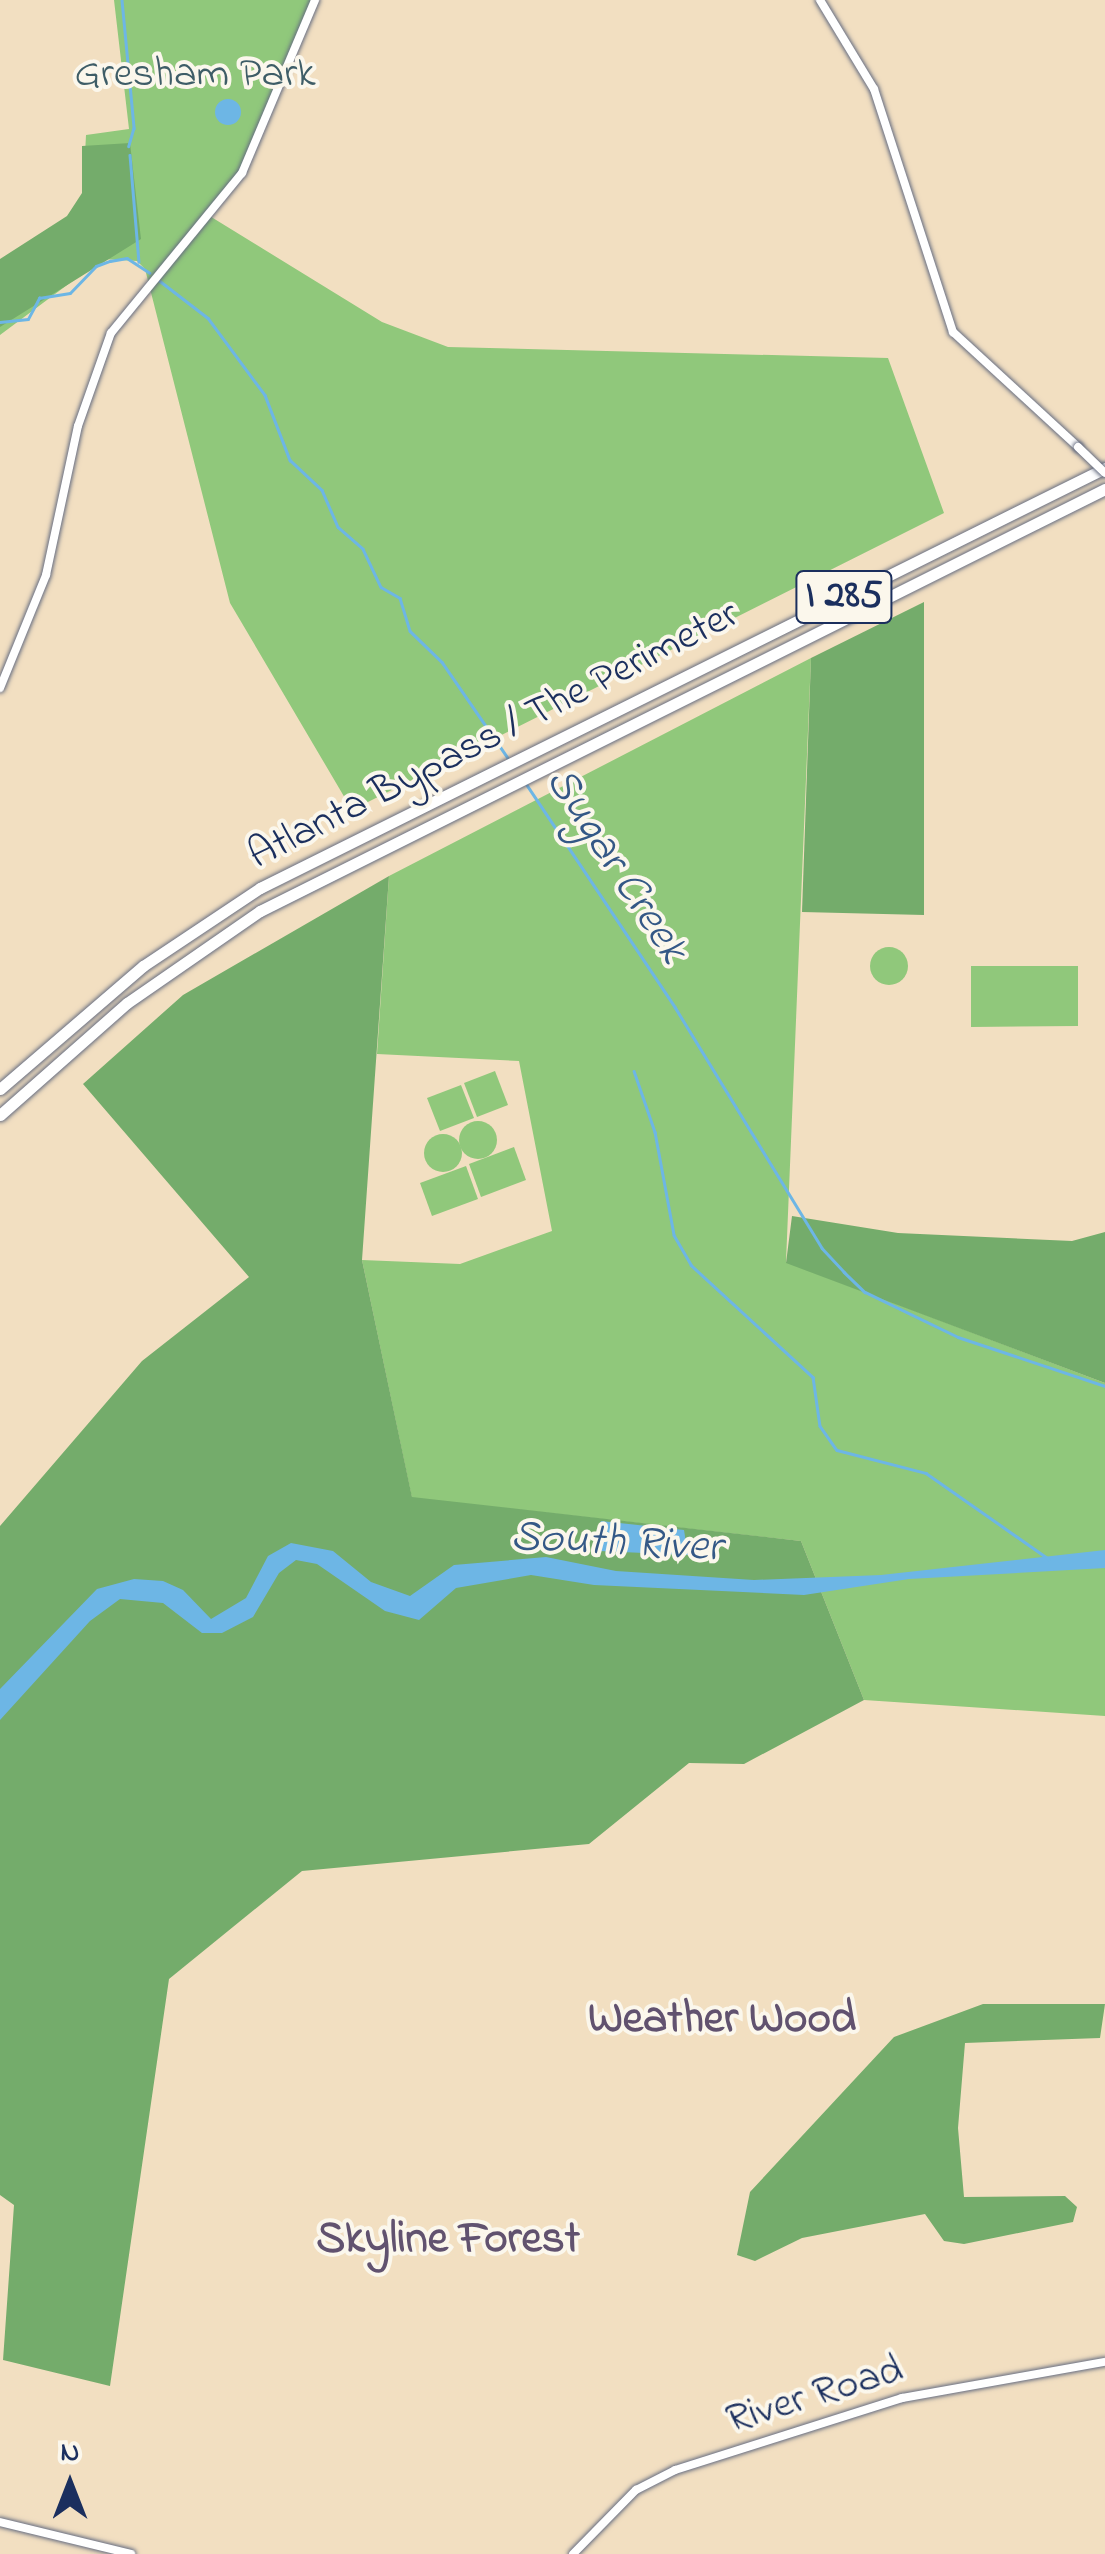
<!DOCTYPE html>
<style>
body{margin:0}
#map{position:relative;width:1105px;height:2554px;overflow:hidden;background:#f2dfc1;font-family:"Indie Flower",sans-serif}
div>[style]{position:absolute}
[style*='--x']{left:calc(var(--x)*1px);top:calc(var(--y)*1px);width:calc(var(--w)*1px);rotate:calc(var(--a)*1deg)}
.green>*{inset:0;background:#90c87b}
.round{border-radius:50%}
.forest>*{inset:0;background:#74ac6b}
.water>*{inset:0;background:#6db6e5}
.stream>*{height:2.5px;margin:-1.25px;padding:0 1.25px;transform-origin:1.25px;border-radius:1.25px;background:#6db6e5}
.roads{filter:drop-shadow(0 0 2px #666d81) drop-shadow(0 0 2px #666d81)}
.tertiary>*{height:8px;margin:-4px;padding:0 4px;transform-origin:4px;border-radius:4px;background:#fff}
.motorway>*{height:11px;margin:-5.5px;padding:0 5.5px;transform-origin:5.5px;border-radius:5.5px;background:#fff}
.bridges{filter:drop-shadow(0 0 2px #666d81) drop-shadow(0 0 2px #666d81)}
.tertiary-bridge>*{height:8px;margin:-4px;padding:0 4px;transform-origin:4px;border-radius:4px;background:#fff}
span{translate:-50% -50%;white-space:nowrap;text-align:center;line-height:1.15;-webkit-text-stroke:8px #fbf7ec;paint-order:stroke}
.shield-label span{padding:2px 8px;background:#fbf7ec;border:2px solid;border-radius:8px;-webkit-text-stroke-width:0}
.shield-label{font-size:40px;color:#1b2f5e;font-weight:700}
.park-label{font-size:42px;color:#3e5d67}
.street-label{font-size:42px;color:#1b2f5e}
.water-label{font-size:45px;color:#345886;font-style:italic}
.neighbourhood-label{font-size:45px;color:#61526f;font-weight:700}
.north{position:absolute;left:20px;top:2434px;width:100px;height:100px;-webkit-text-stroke:8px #fbf7ec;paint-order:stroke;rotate:0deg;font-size:28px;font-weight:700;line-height:40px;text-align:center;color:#1b2f5e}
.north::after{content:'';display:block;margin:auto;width:35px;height:45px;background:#1b2f5e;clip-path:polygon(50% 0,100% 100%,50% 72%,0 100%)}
</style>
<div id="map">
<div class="green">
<i style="clip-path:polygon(114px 0,317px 0,252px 159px,208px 215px,382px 322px,448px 347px,888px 358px,944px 513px,352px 810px,230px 603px,145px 269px,137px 261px,102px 259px,0 335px,0 266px,64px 221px,83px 194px,86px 135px,129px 129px)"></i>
<i style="clip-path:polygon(811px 658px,786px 1262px,1105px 1383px,1105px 1716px,864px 1700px,801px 1541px,412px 1498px,362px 1260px,460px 1264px,552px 1231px,519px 1061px,377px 1054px,389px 876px)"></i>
<i class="round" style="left:870px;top:947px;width:38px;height:38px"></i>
<i style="clip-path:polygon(971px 966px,1078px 966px,1078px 1026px,971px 1027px)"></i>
<i style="clip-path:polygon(495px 1071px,508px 1105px,477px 1117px,464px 1083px)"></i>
<i style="clip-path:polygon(461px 1085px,474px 1118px,440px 1131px,427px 1098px)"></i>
<i class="round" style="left:459px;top:1121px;width:38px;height:38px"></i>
<i class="round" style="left:424px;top:1134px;width:38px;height:38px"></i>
<i style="clip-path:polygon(514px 1147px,526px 1180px,481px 1197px,469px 1164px)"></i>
<i style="clip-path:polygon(466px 1166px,478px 1199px,432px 1216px,420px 1183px)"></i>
</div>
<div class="forest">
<i style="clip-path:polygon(130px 143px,141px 239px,0 327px,0 259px,67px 216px,82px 193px,82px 146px)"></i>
<i style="clip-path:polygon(924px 602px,924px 915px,802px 912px,811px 658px)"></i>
<i style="clip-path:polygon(389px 876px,362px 1260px,412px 1497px,801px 1541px,864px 1700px,744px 1764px,689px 1763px,589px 1844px,302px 1871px,169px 1979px,110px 2386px,3px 2360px,14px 2205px,0 2195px,0 1526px,142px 1361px,249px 1277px,83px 1084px,183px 995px)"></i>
<i style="clip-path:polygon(792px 1216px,898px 1233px,1072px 1241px,1105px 1232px,1105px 1383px,786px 1263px)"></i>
<i style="clip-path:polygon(983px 2004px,1105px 2004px,1100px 2038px,965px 2043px,958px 2128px,964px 2197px,1065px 2196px,1077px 2207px,1073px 2222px,964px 2244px,944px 2241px,925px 2214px,802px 2238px,755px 2261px,737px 2255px,750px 2192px,894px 2037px)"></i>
</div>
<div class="water">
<i class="round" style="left:215px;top:99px;width:26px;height:26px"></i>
<i style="clip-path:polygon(601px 1521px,684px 1530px,688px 1555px,600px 1551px,595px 1537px)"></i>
<i style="clip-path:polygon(291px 1543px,333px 1551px,371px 1582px,410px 1596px,454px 1565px,546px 1557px,616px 1571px,754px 1580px,881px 1575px,1105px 1550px,1105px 1568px,909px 1579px,804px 1595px,594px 1585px,531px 1575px,456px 1588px,419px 1620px,385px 1611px,317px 1564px,296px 1560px,279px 1573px,253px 1617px,222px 1633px,202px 1633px,163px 1603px,120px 1599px,90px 1621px,0 1720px,0 1689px,97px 1589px,134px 1579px,163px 1581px,183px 1590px,211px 1619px,246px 1598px,268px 1556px)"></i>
</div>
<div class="stream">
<i style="--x:122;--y:0;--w:129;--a:84.6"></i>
<i style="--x:134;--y:128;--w:19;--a:106"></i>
<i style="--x:130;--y:155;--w:107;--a:85.2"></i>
<i style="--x:160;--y:281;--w:61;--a:37.6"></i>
<i style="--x:208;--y:318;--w:96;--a:53.5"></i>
<i style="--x:265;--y:395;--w:70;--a:69"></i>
<i style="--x:290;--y:460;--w:44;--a:43.2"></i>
<i style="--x:322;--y:490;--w:40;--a:66.6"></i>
<i style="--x:338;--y:527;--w:33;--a:41"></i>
<i style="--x:363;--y:549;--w:42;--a:64.7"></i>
<i style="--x:381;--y:587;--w:22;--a:30"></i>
<i style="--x:400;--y:598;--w:34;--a:73"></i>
<i style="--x:410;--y:631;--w:45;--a:44.1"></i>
<i style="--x:442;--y:662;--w:116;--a:55.5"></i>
<i style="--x:0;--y:322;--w:28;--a:-6"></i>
<i style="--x:28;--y:319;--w:24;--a:-62"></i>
<i style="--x:39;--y:298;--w:31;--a:-9"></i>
<i style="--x:70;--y:293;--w:37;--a:-46"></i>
<i style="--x:96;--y:266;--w:15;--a:-20"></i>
<i style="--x:110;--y:261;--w:17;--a:-10"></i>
<i style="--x:127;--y:258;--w:27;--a:33"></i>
<i style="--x:527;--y:785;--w:267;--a:56.3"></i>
<i style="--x:675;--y:1007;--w:282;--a:58.6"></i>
<i style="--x:822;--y:1248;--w:33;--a:47"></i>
<i style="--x:844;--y:1272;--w:29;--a:44"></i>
<i style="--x:865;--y:1292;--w:103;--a:25.8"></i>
<i style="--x:958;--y:1337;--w:155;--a:18.4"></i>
<i style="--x:634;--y:1071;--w:65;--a:71"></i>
<i style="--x:655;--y:1132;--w:105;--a:79.5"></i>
<i style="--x:674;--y:1235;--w:34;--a:60"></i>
<i style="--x:691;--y:1265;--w:166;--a:42.6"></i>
<i style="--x:813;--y:1377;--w:49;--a:81.9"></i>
<i style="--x:820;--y:1426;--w:29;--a:55"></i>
<i style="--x:837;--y:1450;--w:92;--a:14.5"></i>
<i style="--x:926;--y:1473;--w:150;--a:35"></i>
</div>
<div class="roads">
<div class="tertiary">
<i style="--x:820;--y:0;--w:104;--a:58.8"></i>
<i style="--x:874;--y:89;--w:256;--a:72"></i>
<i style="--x:953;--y:332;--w:170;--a:42.6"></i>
<i style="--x:0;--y:688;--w:122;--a:-67.8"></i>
<i style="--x:46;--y:575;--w:152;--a:-77.9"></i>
<i style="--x:78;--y:426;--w:99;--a:-70.5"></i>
<i style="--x:111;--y:333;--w:207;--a:-50.7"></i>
<i style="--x:242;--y:173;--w:188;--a:-67.1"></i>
<i style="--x:0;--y:2522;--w:135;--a:13.7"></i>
<i style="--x:573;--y:2554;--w:90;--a:-45.5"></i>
<i style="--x:636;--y:2490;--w:44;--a:-27.1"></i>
<i style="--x:675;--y:2470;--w:238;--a:-17.6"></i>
<i style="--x:902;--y:2398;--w:206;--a:-10.1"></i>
</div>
<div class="motorway">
<i style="--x:0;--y:1089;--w:189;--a:-40.7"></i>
<i style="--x:143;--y:966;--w:141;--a:-33.7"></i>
<i style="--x:260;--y:888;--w:944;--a:-26.43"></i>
<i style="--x:0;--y:1115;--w:169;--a:-41.4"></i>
<i style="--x:127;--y:1003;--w:162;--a:-34.7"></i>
<i style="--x:260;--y:911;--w:945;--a:-26.54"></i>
</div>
</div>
<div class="bridges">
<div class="tertiary-bridge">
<i style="--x:1078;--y:447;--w:37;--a:44"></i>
</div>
</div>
<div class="shield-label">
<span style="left:844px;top:597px">I 285</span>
</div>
<div class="park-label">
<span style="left:195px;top:75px">Gresham Park</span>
</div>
<div class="street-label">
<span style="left:494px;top:736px;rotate:-27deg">Atlanta Bypass / The Perimeter</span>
<span style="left:815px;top:2396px;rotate:-17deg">River Road</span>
</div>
<div class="water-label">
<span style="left:615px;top:866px;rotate:57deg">Sugar Creek</span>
<span style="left:616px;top:1544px;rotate:3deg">South River</span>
</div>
<div class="neighbourhood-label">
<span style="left:722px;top:2021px">Weather Wood</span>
<span style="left:448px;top:2241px">Skyline Forest</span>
</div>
<div class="north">N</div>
</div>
